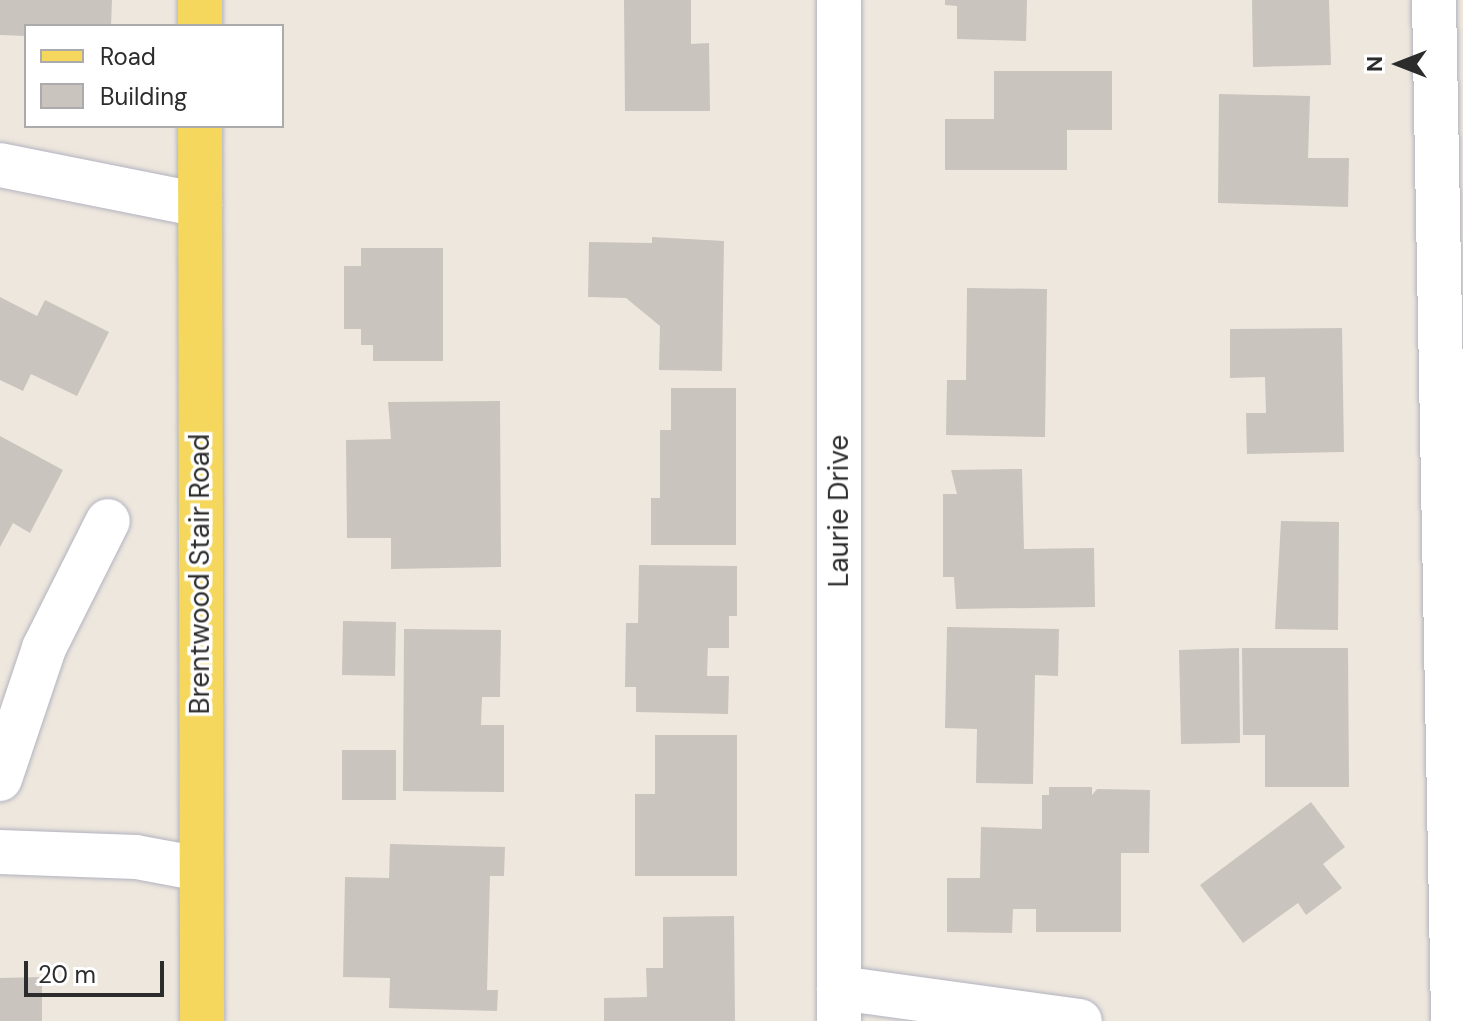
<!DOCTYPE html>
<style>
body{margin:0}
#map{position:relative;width:1463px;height:1021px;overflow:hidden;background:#eee7de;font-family:"DM Sans",sans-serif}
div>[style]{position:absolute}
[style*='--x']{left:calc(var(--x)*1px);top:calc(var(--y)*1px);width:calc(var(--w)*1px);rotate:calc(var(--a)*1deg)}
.building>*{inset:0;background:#c9c4bd}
.roads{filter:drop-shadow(0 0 2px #b2b3bf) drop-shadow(0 0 2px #b2b3bf)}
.minor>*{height:44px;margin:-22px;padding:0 22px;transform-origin:22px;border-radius:22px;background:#fff}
.major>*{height:44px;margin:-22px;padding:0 22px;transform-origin:22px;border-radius:22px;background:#f4d75c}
span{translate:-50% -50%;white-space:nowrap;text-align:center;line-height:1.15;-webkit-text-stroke:7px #fff;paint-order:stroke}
.street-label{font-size:28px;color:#2c2c2c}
.legend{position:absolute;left:24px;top:24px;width:260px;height:104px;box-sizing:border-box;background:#fff;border:2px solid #ababab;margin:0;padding:10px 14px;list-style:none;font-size:24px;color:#2c2c2c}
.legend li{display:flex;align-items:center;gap:16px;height:40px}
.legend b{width:40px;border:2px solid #ababab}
.north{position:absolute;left:1359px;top:24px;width:80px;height:80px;-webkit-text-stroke:6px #fff;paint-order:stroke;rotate:270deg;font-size:22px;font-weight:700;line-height:32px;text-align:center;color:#2c2c2c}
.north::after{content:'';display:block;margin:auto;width:28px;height:36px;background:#2c2c2c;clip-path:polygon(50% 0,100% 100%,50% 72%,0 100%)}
.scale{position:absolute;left:24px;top:961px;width:140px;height:36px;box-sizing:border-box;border:4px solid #2c2c2c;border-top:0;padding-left:10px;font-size:24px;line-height:28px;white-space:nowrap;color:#2c2c2c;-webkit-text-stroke:6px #fff;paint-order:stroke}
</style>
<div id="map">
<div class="building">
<i style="clip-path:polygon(0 0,112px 0,111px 26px,26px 26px,26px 36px,0 35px)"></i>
<i style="clip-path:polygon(624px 0,691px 0,691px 44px,709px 43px,710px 111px,625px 111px)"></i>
<i style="clip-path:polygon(945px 0,1027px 0,1026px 41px,957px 39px,957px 6px,945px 5px)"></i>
<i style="clip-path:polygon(1252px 0,1329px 0,1331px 65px,1253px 67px)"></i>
<i style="clip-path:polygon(994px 71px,1112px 71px,1112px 130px,1067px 130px,1067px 170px,945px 170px,945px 119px,994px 119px)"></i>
<i style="clip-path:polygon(1219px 94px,1310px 96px,1308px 158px,1349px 158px,1348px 207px,1218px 203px)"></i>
<i style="clip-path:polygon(652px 237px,724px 241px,722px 371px,659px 370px,660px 326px,626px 298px,588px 297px,589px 242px,652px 243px)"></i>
<i style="clip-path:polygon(361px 248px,443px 248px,443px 361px,373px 361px,373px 345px,361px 345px,361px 329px,344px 329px,344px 266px,361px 266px)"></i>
<i style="clip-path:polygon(967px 288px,1047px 289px,1045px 437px,946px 435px,947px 380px,966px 380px)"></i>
<i style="clip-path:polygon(0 297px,37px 316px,45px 300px,109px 332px,77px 396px,31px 374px,23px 391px,0 380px)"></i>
<i style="clip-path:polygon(1342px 328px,1344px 452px,1247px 454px,1246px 413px,1266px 413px,1265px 377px,1230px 378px,1230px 329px)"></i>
<i style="clip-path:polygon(671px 388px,736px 388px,736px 545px,651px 545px,651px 498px,660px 498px,660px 430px,671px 430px)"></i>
<i style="clip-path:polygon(500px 401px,501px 567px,391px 569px,391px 538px,347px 538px,346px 440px,391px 439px,388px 402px)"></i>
<i style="clip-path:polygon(0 436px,63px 470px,30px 533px,13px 523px,0 547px)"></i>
<i style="clip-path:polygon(1022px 469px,1024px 549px,1094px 548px,1095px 607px,956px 609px,954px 577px,943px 577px,943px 494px,957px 494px,951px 470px)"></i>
<i style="clip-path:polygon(1281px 521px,1339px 522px,1338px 630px,1275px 629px)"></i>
<i style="clip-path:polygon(639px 565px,737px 566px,737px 616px,729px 616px,729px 648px,708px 648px,707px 676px,729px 676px,728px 714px,636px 712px,636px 687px,625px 687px,626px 623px,638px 623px)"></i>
<i style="clip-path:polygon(343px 621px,396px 622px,395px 676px,342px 675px)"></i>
<i style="clip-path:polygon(947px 627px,1059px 629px,1058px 676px,1035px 675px,1033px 784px,976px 783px,977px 729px,945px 728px)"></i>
<i style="clip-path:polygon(404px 629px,501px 630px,500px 697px,482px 697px,481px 725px,504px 725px,504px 792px,403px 791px)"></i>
<i style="clip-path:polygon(1239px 648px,1240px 743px,1181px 744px,1179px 650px)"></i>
<i style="clip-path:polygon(1242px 648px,1348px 648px,1349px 787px,1265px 787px,1265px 735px,1243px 735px)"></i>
<i style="clip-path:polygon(655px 735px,737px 735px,737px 876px,635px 876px,635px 794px,655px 794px)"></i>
<i style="clip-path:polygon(342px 750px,396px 750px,396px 800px,342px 800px)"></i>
<i style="clip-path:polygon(1049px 787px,1092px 787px,1092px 795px,1097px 789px,1150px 790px,1149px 853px,1121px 853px,1121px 932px,1036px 932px,1036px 909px,1013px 909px,1012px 933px,947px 932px,947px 878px,980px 878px,981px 827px,1042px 829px,1042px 795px,1049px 795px)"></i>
<i style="clip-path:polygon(1311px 802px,1345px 847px,1323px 864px,1342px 888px,1306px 915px,1298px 903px,1243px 943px,1200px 885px)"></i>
<i style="clip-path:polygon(390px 844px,505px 847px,504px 876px,490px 876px,487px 990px,498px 990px,497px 1011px,389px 1008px,390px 978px,343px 977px,345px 877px,389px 878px)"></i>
<i style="clip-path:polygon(734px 916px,735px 1021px,604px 1021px,604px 998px,647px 997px,646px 968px,663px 968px,663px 917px)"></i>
<i style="clip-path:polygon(42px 977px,42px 1021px,0 1021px,0 978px)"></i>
</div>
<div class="roads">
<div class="minor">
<i style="--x:839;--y:0;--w:1021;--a:90"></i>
<i style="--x:1434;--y:0;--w:1021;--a:88.93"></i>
<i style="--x:0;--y:165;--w:204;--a:11.3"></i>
<i style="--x:0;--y:779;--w:138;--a:-71.4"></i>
<i style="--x:44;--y:648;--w:142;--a:-63.3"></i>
<i style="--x:0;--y:852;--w:136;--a:2.1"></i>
<i style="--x:136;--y:857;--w:65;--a:10.6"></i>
<i style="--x:839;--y:988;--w:243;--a:7.8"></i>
</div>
<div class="major">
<i style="--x:200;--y:0;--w:26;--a:90"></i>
<i style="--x:200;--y:126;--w:895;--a:89.87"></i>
</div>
</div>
<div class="street-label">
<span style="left:839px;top:511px;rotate:-90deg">Laurie Drive</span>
<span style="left:200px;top:574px;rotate:-90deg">Brentwood Stair Road</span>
</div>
<ul class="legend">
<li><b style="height:10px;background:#f4d75c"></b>Road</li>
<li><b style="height:22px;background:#c9c4bd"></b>Building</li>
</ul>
<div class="north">N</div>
<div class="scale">20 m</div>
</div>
